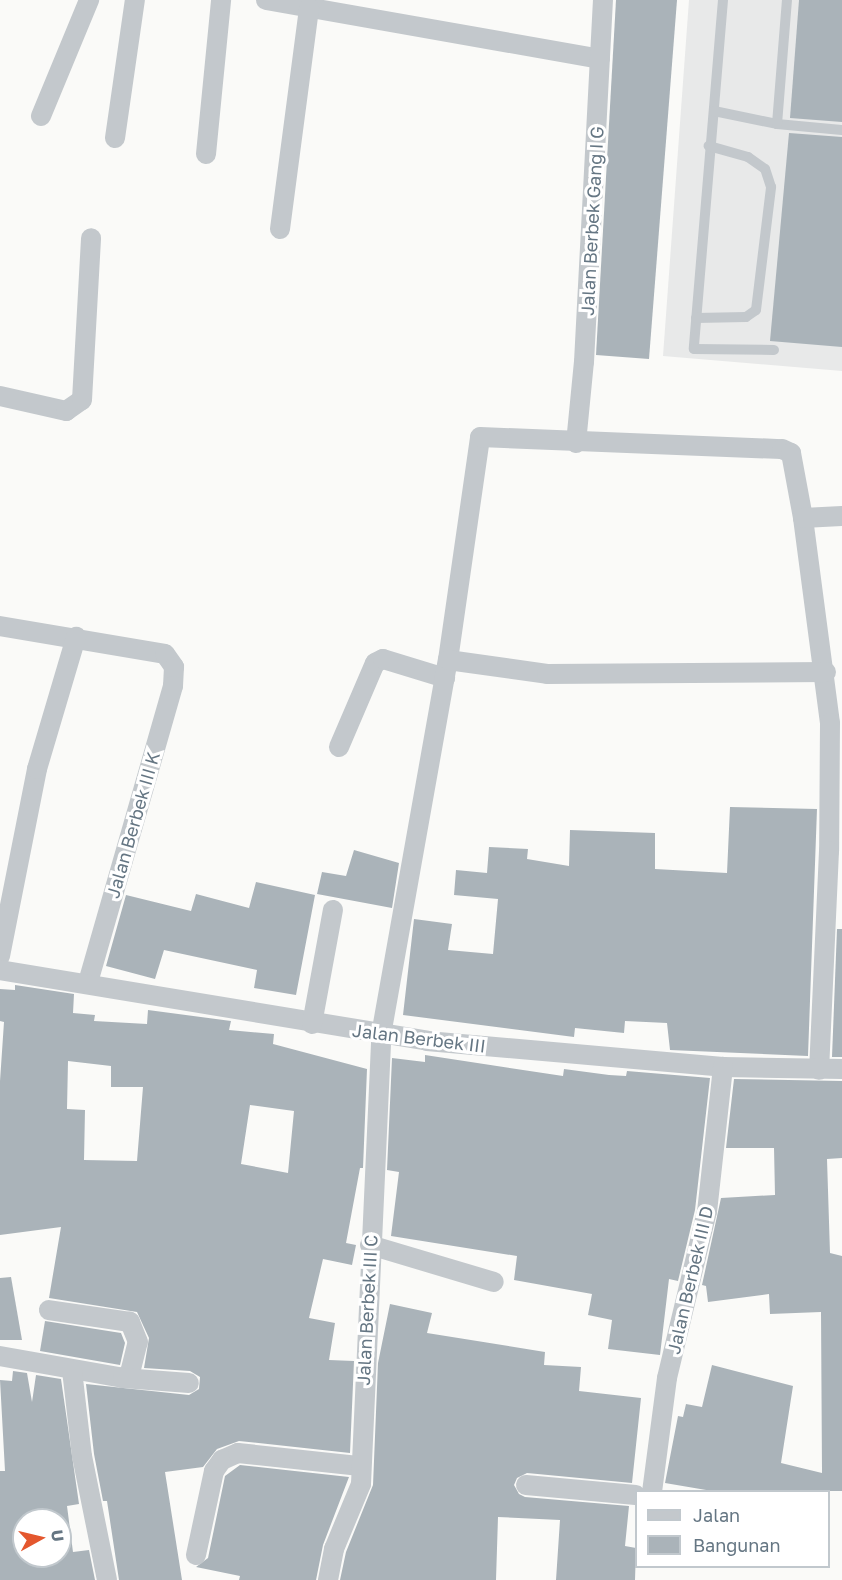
<!DOCTYPE html>
<style>
body{margin:0}
#map{position:relative;width:842px;height:1580px;overflow:hidden;background:#fafaf8;font-family:"Golos Text",sans-serif}
div>[style]{position:absolute}
[style*='--x']{left:calc(var(--x)*1px);top:calc(var(--y)*1px);width:calc(var(--w)*1px);rotate:calc(var(--a)*1deg)}
.built>*{inset:0;background:#e8e9e9}
.building>*{inset:0;background:#aab3b9}
.lane>*{height:10px;margin:-5px;padding:0 5px;transform-origin:5px;border-radius:5px;background:#c3c8cc}
.street>*{height:20px;margin:-10px;padding:0 10px;transform-origin:10px;border-radius:10px;background:#c3c8cc}
span{translate:-50% -50%;white-space:nowrap;text-align:center;line-height:1.15;-webkit-text-stroke:6px #fff;paint-order:stroke}
.street-label{font-size:18px;color:#657683}
.legend{position:absolute;left:635px;top:1490px;width:195px;height:78px;box-sizing:border-box;background:#fff;border:2px solid #c1c8cd;margin:0;padding:8px 10px;list-style:none;font-size:18px;color:#657683}
.legend li{display:flex;align-items:center;gap:12px;height:30px}
.legend b{width:30px;border:2px solid #c1c8cd}
.north{position:absolute;left:12px;top:1508px;width:60px;height:60px;box-sizing:border-box;background:#fff;border:2px solid #c1c8cd;border-radius:50%;rotate:82deg;font-size:16px;font-weight:700;line-height:24px;text-align:center;color:#657683}
.north::after{content:'';display:block;margin:auto;width:21px;height:27px;background:#e4572e;clip-path:polygon(50% 0,100% 100%,50% 72%,0 100%)}
</style>
<div id="map">
<div class="built">
<i style="clip-path:polygon(689px 0,842px 0,842px 371px,663px 356px)"></i>
</div>
<div class="building">
<i style="clip-path:polygon(616px 0,677px 0,649px 359px,596px 355px)"></i>
<i style="clip-path:polygon(799px 0,842px 0,842px 122px,790px 118px)"></i>
<i style="clip-path:polygon(789px 133px,842px 137px,842px 347px,770px 341px)"></i>
<i style="clip-path:polygon(730px 807px,817px 809px,808px 1056px,670px 1050px,667px 1023px,625px 1021px,624px 1033px,575px 1028px,574px 1037px,403px 1015px,414px 919px,452px 924px,448px 950px,493px 954px,498px 899px,454px 895px,456px 870px,487px 873px,489px 847px,528px 849px,527px 859px,569px 866px,570px 830px,655px 833px,655px 869px,727px 873px)"></i>
<i style="clip-path:polygon(354px 850px,399px 863px,392px 908px,317px 894px,322px 872px,346px 876px)"></i>
<i style="clip-path:polygon(256px 882px,315px 895px,296px 995px,254px 988px,257px 970px,164px 950px,155px 979px,106px 966px,126px 895px,191px 911px,196px 894px,249px 908px)"></i>
<i style="clip-path:polygon(837px 929px,842px 929px,842px 1057px,832px 1057px)"></i>
<i style="clip-path:polygon(evenodd,15px 985px,74px 994px,73px 1013px,95px 1015px,94px 1021px,147px 1024px,148px 1010px,231px 1021px,229px 1030px,274px 1034px,273px 1044px,367px 1069px,363px 1168px,360px 1168px,346px 1243px,356px 1245px,352px 1265px,323px 1259px,309px 1318px,335px 1323px,329px 1360px,354px 1361px,350px 1453px,239px 1441px,217px 1449px,203px 1467px,165px 1472px,182px 1580px,119px 1580px,107px 1501px,103px 1501px,94px 1454px,86px 1384px,189px 1395px,199px 1389px,200px 1377px,190px 1371px,144px 1368px,149px 1338px,137px 1312px,49px 1298px,61px 1227px,0 1235px,0 1081px,4px 1022px,0 1021px,0 989px,15px 990px,15px 985px,68px 1061px,111px 1066px,111px 1087px,143px 1087px,137px 1161px,84px 1160px,85px 1110px,67px 1109px,68px 1061px,15px 985px,250px 1105px,294px 1111px,288px 1173px,241px 1164px,250px 1105px)"></i>
<i style="clip-path:polygon(425px 1055px,563px 1076px,564px 1069px,609px 1075px,626px 1076px,627px 1071px,710px 1078px,695px 1210px,678px 1281px,669px 1279px,660px 1355px,608px 1349px,612px 1320px,588px 1315px,592px 1294px,514px 1280px,517px 1256px,391px 1236px,399px 1172px,387px 1170px,392px 1058px,425px 1062px)"></i>
<i style="clip-path:polygon(734px 1079px,842px 1081px,842px 1158px,827px 1159px,830px 1253px,842px 1256px,842px 1491px,712px 1491px,665px 1483px,678px 1416px,683px 1417px,686px 1404px,702px 1407px,712px 1365px,793px 1386px,781px 1463px,822px 1473px,821px 1312px,770px 1314px,769px 1294px,708px 1302px,706px 1286px,702px 1285px,721px 1198px,775px 1195px,774px 1148px,726px 1148px)"></i>
<i style="clip-path:polygon(11px 1277px,22px 1340px,0 1340px,0 1278px)"></i>
<i style="clip-path:polygon(390px 1304px,432px 1313px,427px 1333px,545px 1352px,544px 1365px,581px 1367px,579px 1391px,641px 1398px,632px 1483px,527px 1473px,517px 1478px,514px 1485px,519px 1494px,525px 1497px,629px 1506px,625px 1546px,636px 1548px,635px 1580px,556px 1580px,560px 1520px,498px 1517px,496px 1580px,340px 1580px,346px 1552px,373px 1485px,378px 1363px)"></i>
<i style="clip-path:polygon(45px 1321px,121px 1333px,125px 1343px,120px 1365px,40px 1351px)"></i>
<i style="clip-path:polygon(evenodd,13px 1371px,27px 1373px,32px 1402px,36px 1375px,61px 1379px,79px 1504px,67px 1506px,73px 1552px,89px 1550px,95px 1580px,0 1580px,0 1471px,5px 1471px,0 1380px,12px 1381px,13px 1371px,24px 1520px,60px 1520px,60px 1556px,24px 1556px,24px 1520px)"></i>
<i style="clip-path:polygon(240px 1465px,349px 1477px,323px 1545px,316px 1580px,239px 1580px,240px 1576px,196px 1567px,208px 1558px,225px 1476px)"></i>
</div>
<div class="lane">
<i style="--x:723;--y:0;--w:350;--a:94.8"></i>
<i style="--x:694;--y:349;--w:80;--a:0.7"></i>
<i style="--x:714;--y:111;--w:64;--a:11.7"></i>
<i style="--x:777;--y:124;--w:65;--a:5.3"></i>
<i style="--x:777;--y:124;--w:124;--a:-85.4"></i>
<i style="--x:696;--y:318;--w:50;--a:-1.1"></i>
<i style="--x:746;--y:317;--w:12;--a:-35"></i>
<i style="--x:756;--y:310;--w:124;--a:-83"></i>
<i style="--x:771;--y:187;--w:19;--a:-108"></i>
<i style="--x:765;--y:169;--w:21;--a:-145"></i>
<i style="--x:748;--y:157;--w:41;--a:-164.2"></i>
</div>
<div class="street">
<i style="--x:266;--y:0;--w:339;--a:10"></i>
<i style="--x:41;--y:116;--w:126;--a:-67.5"></i>
<i style="--x:115;--y:138;--w:139;--a:-81.8"></i>
<i style="--x:206;--y:154;--w:155;--a:-84.4"></i>
<i style="--x:280;--y:229;--w:223;--a:-82.5"></i>
<i style="--x:0;--y:396;--w:68;--a:12.8"></i>
<i style="--x:66;--y:411;--w:19;--a:-35"></i>
<i style="--x:82;--y:400;--w:162;--a:-86.8"></i>
<i style="--x:576;--y:443;--w:81;--a:-84.4"></i>
<i style="--x:584;--y:362;--w:362;--a:-87"></i>
<i style="--x:803;--y:518;--w:207;--a:82.5"></i>
<i style="--x:830;--y:723;--w:128;--a:90.4"></i>
<i style="--x:829;--y:851;--w:219;--a:92.6"></i>
<i style="--x:0;--y:626;--w:167;--a:9.6"></i>
<i style="--x:165;--y:654;--w:16;--a:55"></i>
<i style="--x:174;--y:667;--w:19;--a:93"></i>
<i style="--x:173;--y:686;--w:308;--a:106"></i>
<i style="--x:448;--y:660;--w:225;--a:-81.8"></i>
<i style="--x:480;--y:437;--w:302;--a:2.3"></i>
<i style="--x:782;--y:449;--w:10;--a:24"></i>
<i style="--x:791;--y:453;--w:66;--a:79.5"></i>
<i style="--x:803;--y:518;--w:39;--a:-3"></i>
<i style="--x:339;--y:747;--w:91;--a:-66.8"></i>
<i style="--x:375;--y:663;--w:9;--a:-27"></i>
<i style="--x:383;--y:659;--w:65;--a:17"></i>
<i style="--x:0;--y:956;--w:191;--a:-78.8"></i>
<i style="--x:37;--y:769;--w:138;--a:-73.5"></i>
<i style="--x:0;--y:970;--w:433;--a:9.4"></i>
<i style="--x:427;--y:1041;--w:297;--a:5"></i>
<i style="--x:723;--y:1067;--w:119;--a:1"></i>
<i style="--x:312;--y:1024;--w:116;--a:-79.6"></i>
<i style="--x:370;--y:1245;--w:129;--a:16.6"></i>
<i style="--x:0;--y:1356;--w:125;--a:10.1"></i>
<i style="--x:123;--y:1378;--w:9;--a:-36"></i>
<i style="--x:130;--y:1373;--w:32;--a:-76"></i>
<i style="--x:138;--y:1342;--w:22;--a:-112"></i>
<i style="--x:130;--y:1322;--w:82;--a:-171.6"></i>
<i style="--x:72;--y:1370;--w:87;--a:83.4"></i>
<i style="--x:82;--y:1456;--w:126;--a:78.6"></i>
<i style="--x:123;--y:1378;--w:66;--a:4.3"></i>
<i style="--x:526;--y:1485;--w:110;--a:5.2"></i>
<i style="--x:652;--y:1492;--w:115;--a:-82.5"></i>
<i style="--x:667;--y:1378;--w:171;--a:-76.5"></i>
<i style="--x:707;--y:1212;--w:146;--a:-83.7"></i>
<i style="--x:196;--y:1555;--w:86;--a:-77.9"></i>
<i style="--x:214;--y:1471;--w:14;--a:-54"></i>
<i style="--x:222;--y:1460;--w:17;--a:-24"></i>
<i style="--x:238;--y:1453;--w:123;--a:6.1"></i>
<i style="--x:328;--y:1580;--w:32;--a:-79"></i>
<i style="--x:334;--y:1549;--w:70;--a:-67.4"></i>
<i style="--x:361;--y:1484;--w:449;--a:-87.4"></i>
<i style="--x:381;--y:1035;--w:381;--a:-79.9"></i>
<i style="--x:448;--y:660;--w:100;--a:8"></i>
<i style="--x:547;--y:674;--w:279;--a:-0.4"></i>
</div>
<div class="street-label">
<span style="left:592px;top:221px;rotate:-87deg">Jalan Berbek Gang I G</span>
<span style="left:133px;top:825px;rotate:-74deg">Jalan Berbek III K</span>
<span style="left:419px;top:1038px;rotate:7deg">Jalan Berbek III</span>
<span style="left:690px;top:1280px;rotate:-77deg">Jalan Berbek III D</span>
<span style="left:367px;top:1310px;rotate:-87deg">Jalan Berbek III C</span>
</div>
<ul class="legend">
<li><b style="height:8px;background:#c3c8cc"></b>Jalan</li>
<li><b style="height:16px;background:#aab3b9"></b>Bangunan</li>
</ul>
<div class="north">U</div>
</div>
